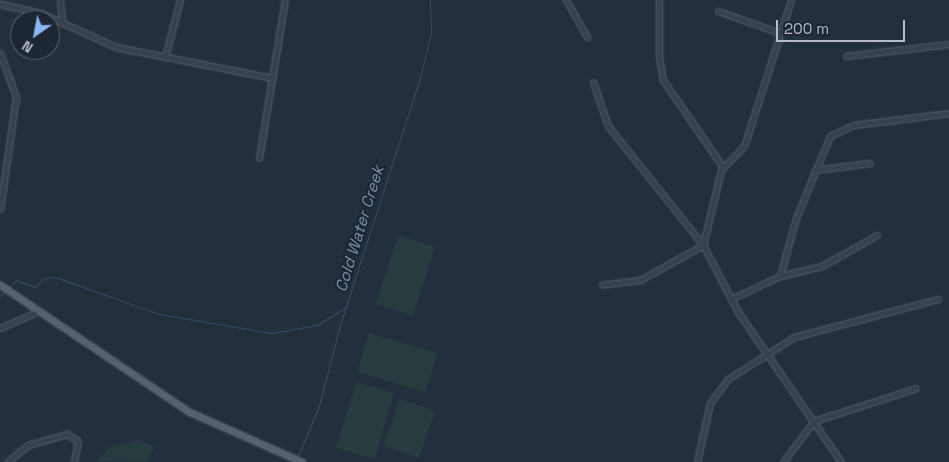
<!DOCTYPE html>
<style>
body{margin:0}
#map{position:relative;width:949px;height:462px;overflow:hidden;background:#242f3e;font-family:"Space Grotesk",sans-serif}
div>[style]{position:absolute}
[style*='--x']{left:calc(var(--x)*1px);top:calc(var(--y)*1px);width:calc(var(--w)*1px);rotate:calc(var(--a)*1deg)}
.green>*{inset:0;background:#263c3f}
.stream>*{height:1px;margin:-0.5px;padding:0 0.5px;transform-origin:0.5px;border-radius:0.5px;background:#394c67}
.roads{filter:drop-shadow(0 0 1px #565f6c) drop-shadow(0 0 1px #565f6c)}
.minor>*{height:5px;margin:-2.5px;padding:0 2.5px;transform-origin:2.5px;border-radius:2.5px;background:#38414e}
.major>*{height:6px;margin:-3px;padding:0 3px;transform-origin:3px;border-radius:3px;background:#56606e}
span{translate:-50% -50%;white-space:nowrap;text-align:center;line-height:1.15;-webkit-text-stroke:4px #1d2633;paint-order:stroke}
.water-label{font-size:16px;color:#7c92b1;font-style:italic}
.north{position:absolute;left:10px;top:10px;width:50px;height:50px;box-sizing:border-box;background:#1d2633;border:1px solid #59626f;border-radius:50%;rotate:213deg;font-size:14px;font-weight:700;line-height:20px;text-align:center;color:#b4bcc9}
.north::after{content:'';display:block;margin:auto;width:18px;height:22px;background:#8ab4f8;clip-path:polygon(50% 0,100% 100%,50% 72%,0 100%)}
.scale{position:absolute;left:776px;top:20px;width:129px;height:22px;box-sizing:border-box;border:2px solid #b4bcc9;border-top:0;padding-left:6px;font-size:15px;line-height:18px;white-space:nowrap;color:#b4bcc9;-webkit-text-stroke:4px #1d2633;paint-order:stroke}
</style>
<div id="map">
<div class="green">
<i style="clip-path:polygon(398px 235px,435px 247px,413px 316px,376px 304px)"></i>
<i style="clip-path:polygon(369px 333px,437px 353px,426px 392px,357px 372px)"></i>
<i style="clip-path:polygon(356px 382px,394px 393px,375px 459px,336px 448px)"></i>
<i style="clip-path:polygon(400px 399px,435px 411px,419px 458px,383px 446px)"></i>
<i style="clip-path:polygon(138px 440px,155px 447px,146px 462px,96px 461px,111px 446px)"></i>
</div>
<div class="stream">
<i style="--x:8;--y:289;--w:12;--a:-48"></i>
<i style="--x:16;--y:280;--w:20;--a:20"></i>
<i style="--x:35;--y:287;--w:13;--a:-45"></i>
<i style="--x:44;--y:278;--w:11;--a:-5"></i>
<i style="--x:55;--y:277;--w:110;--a:19.6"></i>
<i style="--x:159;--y:314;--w:114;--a:9.6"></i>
<i style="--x:271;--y:333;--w:47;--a:-9.9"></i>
<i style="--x:317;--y:325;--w:35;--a:-31"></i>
<i style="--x:0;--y:296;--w:7;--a:-45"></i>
<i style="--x:298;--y:456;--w:54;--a:-67.2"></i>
<i style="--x:319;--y:406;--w:84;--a:-75.5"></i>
<i style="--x:340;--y:325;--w:264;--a:-72.1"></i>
<i style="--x:421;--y:74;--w:43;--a:-76.6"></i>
<i style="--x:431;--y:32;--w:32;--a:-92"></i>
</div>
<div class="roads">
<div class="minor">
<i style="--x:60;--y:0;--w:22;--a:85"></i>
<i style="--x:566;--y:0;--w:43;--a:60.4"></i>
<i style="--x:659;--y:0;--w:56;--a:90"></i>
<i style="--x:659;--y:56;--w:24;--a:81"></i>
<i style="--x:663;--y:80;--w:104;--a:55.5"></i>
<i style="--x:791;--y:0;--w:153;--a:107.8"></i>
<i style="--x:744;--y:146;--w:33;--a:134"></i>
<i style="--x:721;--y:170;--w:77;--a:103.5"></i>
<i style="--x:703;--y:245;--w:76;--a:62.4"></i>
<i style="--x:738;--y:312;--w:182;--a:55.5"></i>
<i style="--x:0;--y:4;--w:42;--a:12.4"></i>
<i style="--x:41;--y:13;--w:82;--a:24.4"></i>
<i style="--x:116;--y:47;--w:160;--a:11.2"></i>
<i style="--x:718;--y:11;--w:66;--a:19.5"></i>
<i style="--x:0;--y:53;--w:47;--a:70"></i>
<i style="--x:16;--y:97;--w:113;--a:98.1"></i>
<i style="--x:846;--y:56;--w:104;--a:-6.6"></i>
<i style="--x:165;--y:57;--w:59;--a:-75.3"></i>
<i style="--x:593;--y:82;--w:46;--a:71.2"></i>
<i style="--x:608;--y:126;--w:152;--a:51.4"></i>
<i style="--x:703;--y:245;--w:72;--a:150.9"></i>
<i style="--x:640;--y:280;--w:38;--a:173"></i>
<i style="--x:259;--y:158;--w:160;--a:-80.7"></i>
<i style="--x:815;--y:170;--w:55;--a:-7.3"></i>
<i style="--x:780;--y:276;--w:60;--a:-74.6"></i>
<i style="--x:796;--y:218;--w:89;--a:-67.5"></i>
<i style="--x:830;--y:136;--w:26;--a:-25"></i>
<i style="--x:854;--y:125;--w:96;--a:-7.2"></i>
<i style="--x:731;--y:299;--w:54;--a:-25.1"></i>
<i style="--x:780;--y:276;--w:43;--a:-13.4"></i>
<i style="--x:822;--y:266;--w:63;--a:-29.4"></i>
<i style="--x:0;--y:328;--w:43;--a:-23.6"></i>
<i style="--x:7;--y:462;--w:27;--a:-39"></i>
<i style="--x:28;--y:445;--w:41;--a:-15.8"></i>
<i style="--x:67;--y:434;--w:13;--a:32"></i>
<i style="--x:78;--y:441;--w:21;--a:101"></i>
<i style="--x:697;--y:462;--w:60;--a:-77.6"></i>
<i style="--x:710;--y:403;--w:30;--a:-53"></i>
<i style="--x:728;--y:379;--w:78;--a:-32.5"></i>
<i style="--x:794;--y:337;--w:149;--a:-14.8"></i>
<i style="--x:783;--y:462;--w:51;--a:-52.9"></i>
<i style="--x:814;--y:421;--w:107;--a:-17.9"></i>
</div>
<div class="major">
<i style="--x:0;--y:285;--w:228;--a:33.9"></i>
<i style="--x:189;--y:412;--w:124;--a:23.9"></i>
</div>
</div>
<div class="water-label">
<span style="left:360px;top:229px;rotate:-73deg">Cold Water Creek</span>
</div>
<div class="north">N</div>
<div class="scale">200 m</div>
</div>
